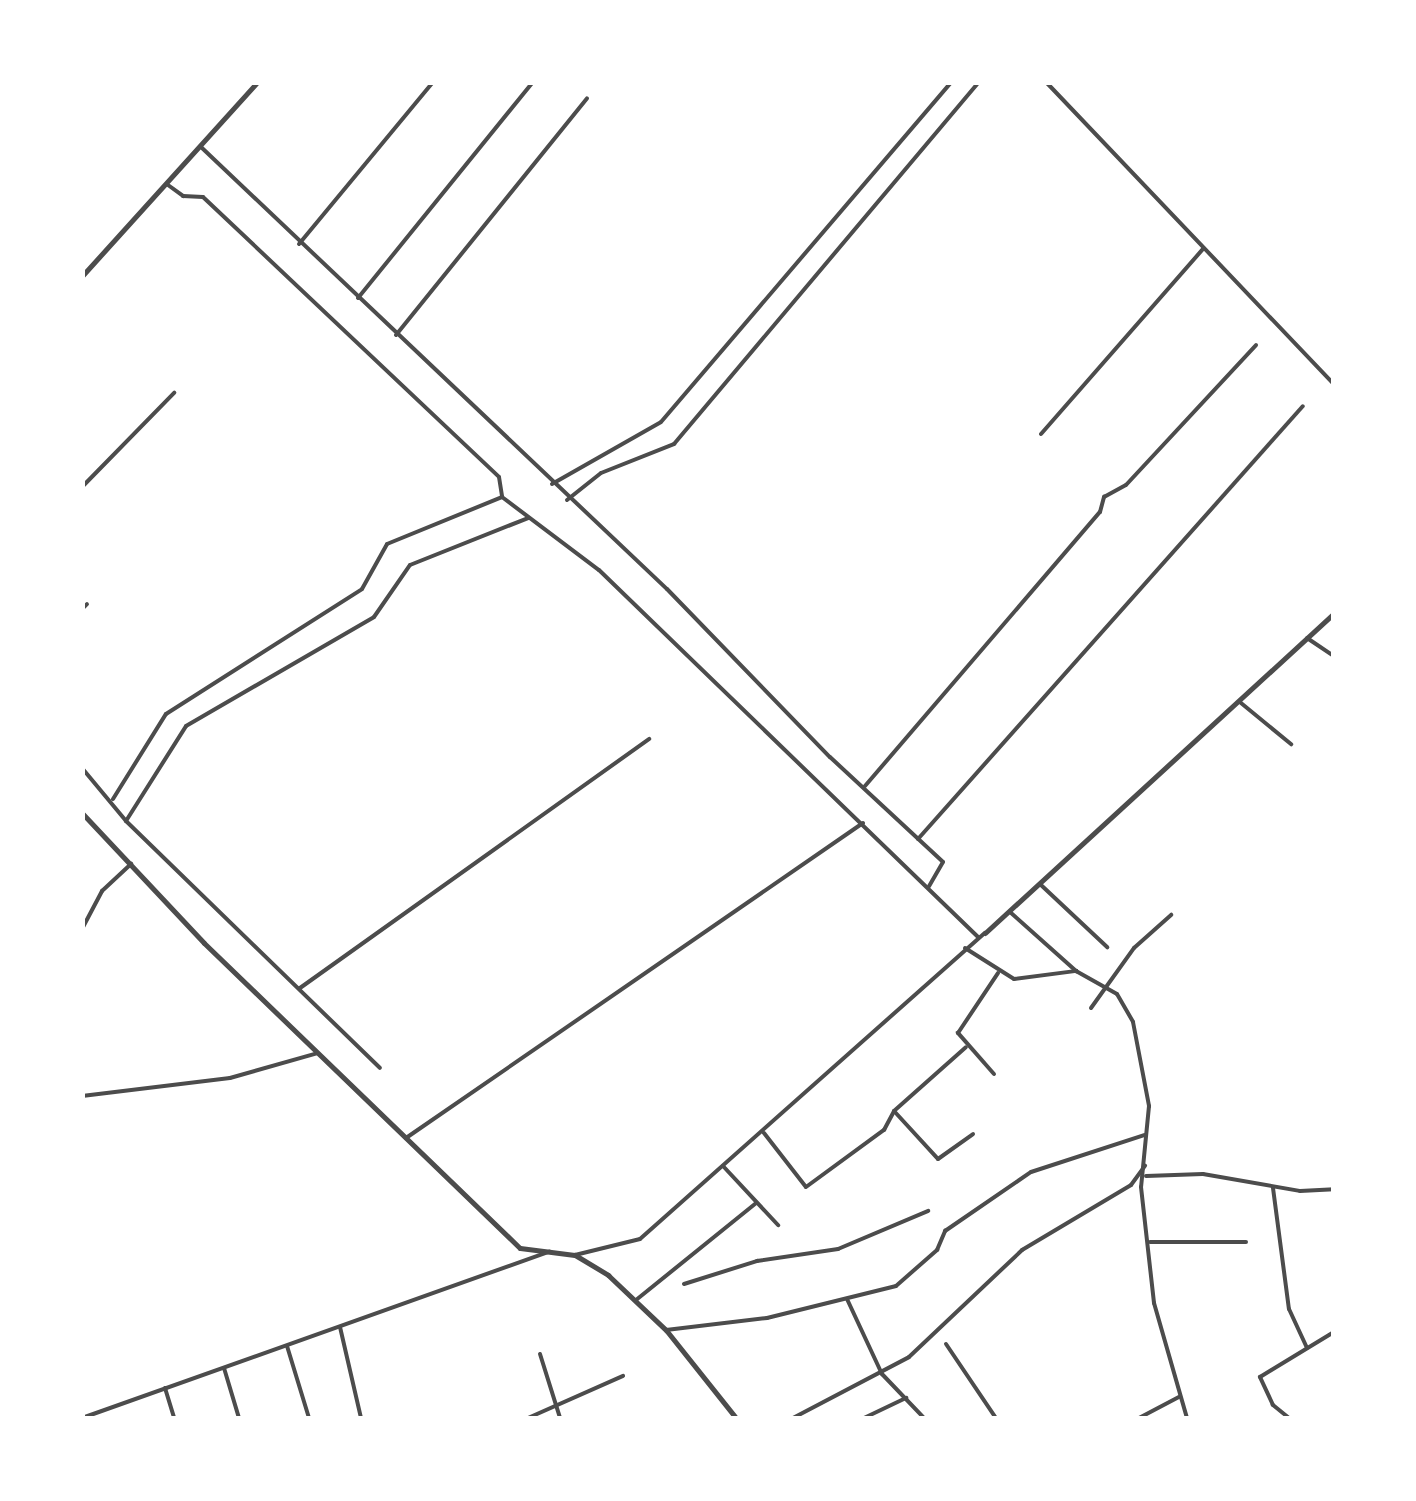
<!DOCTYPE html>
<style>
body{margin:0}
#map{position:relative;width:1416px;height:1501px;overflow:hidden;background:#fff;font-family:Literata,serif}
div>[style]{position:absolute}
[style*='--x']{left:calc(var(--x)*1px);top:calc(var(--y)*1px);width:calc(var(--w)*1px);rotate:calc(var(--a)*1deg)}
.minor>*{height:4px;margin:-2px;padding:0 2px;transform-origin:2px;border-radius:2px;background:#4c4c4c}
.tertiary>*{height:5px;margin:-2.5px;padding:0 2.5px;transform-origin:2.5px;border-radius:2.5px;background:#4c4c4c}
span{translate:-50% -50%;white-space:nowrap;text-align:center;line-height:1.15;-webkit-text-stroke:10px #fff;paint-order:stroke}
.frame{position:absolute;inset:0;border:85px solid #fff;pointer-events:none}
</style>
<div id="map">
<div class="minor">
<i style="--x:1046;--y:82;--w:417;--a:46.4"></i>
<i style="--x:201;--y:147;--w:642;--a:43.49"></i>
<i style="--x:667;--y:589;--w:234;--a:45.9"></i>
<i style="--x:830;--y:757;--w:154;--a:42.9"></i>
<i style="--x:943;--y:862;--w:28;--a:120"></i>
<i style="--x:168;--y:185;--w:19;--a:36"></i>
<i style="--x:183;--y:196;--w:20;--a:3"></i>
<i style="--x:203;--y:197;--w:407;--a:43.4"></i>
<i style="--x:499;--y:477;--w:20;--a:81"></i>
<i style="--x:299;--y:244;--w:210;--a:-50.4"></i>
<i style="--x:358;--y:298;--w:278;--a:-51"></i>
<i style="--x:396;--y:335;--w:304;--a:-51.1"></i>
<i style="--x:1041;--y:434;--w:246;--a:-48.8"></i>
<i style="--x:552;--y:484;--w:125;--a:-29.6"></i>
<i style="--x:661;--y:422;--w:447;--a:-49.5"></i>
<i style="--x:82;--y:487;--w:132;--a:-45.6"></i>
<i style="--x:567;--y:500;--w:43;--a:-38.5"></i>
<i style="--x:601;--y:473;--w:79;--a:-21.7"></i>
<i style="--x:674;--y:444;--w:473;--a:-49.9"></i>
<i style="--x:82;--y:609;--w:7;--a:-45"></i>
<i style="--x:1307;--y:638;--w:32;--a:34"></i>
<i style="--x:1241;--y:703;--w:65;--a:39.4"></i>
<i style="--x:82;--y:768;--w:69;--a:50.3"></i>
<i style="--x:126;--y:821;--w:354;--a:44.2"></i>
<i style="--x:865;--y:786;--w:361;--a:-49.4"></i>
<i style="--x:1100;--y:512;--w:16;--a:-75"></i>
<i style="--x:1104;--y:497;--w:25;--a:-29"></i>
<i style="--x:1126;--y:485;--w:191;--a:-47.1"></i>
<i style="--x:113;--y:799;--w:100;--a:-58.1"></i>
<i style="--x:166;--y:714;--w:232;--a:-32.5"></i>
<i style="--x:362;--y:589;--w:51;--a:-60.9"></i>
<i style="--x:387;--y:544;--w:124;--a:-22.2"></i>
<i style="--x:502;--y:497;--w:121;--a:37"></i>
<i style="--x:599;--y:570;--w:528;--a:44.08"></i>
<i style="--x:126;--y:821;--w:112;--a:-57.7"></i>
<i style="--x:186;--y:726;--w:217;--a:-30.1"></i>
<i style="--x:374;--y:617;--w:63;--a:-55.3"></i>
<i style="--x:410;--y:565;--w:127;--a:-21.7"></i>
<i style="--x:918;--y:839;--w:579;--a:-48.36"></i>
<i style="--x:1041;--y:885;--w:91;--a:43.2"></i>
<i style="--x:1010;--y:912;--w:89;--a:41.8"></i>
<i style="--x:82;--y:929;--w:43;--a:-62.2"></i>
<i style="--x:102;--y:891;--w:40;--a:-43"></i>
<i style="--x:965;--y:948;--w:58;--a:32.3"></i>
<i style="--x:1014;--y:979;--w:63;--a:-7.4"></i>
<i style="--x:1076;--y:971;--w:47;--a:29.3"></i>
<i style="--x:1117;--y:994;--w:32;--a:60"></i>
<i style="--x:1133;--y:1022;--w:86;--a:79.2"></i>
<i style="--x:1149;--y:1106;--w:81;--a:95.6"></i>
<i style="--x:1141;--y:1187;--w:117;--a:83.6"></i>
<i style="--x:1154;--y:1303;--w:120;--a:74"></i>
<i style="--x:300;--y:988;--w:429;--a:-35.5"></i>
<i style="--x:1091;--y:1008;--w:74;--a:-54.4"></i>
<i style="--x:1134;--y:948;--w:50;--a:-41.7"></i>
<i style="--x:994;--y:1074;--w:55;--a:-131.3"></i>
<i style="--x:958;--y:1033;--w:72;--a:-56.3"></i>
<i style="--x:82;--y:1096;--w:149;--a:-6.9"></i>
<i style="--x:230;--y:1078;--w:91;--a:-15.9"></i>
<i style="--x:894;--y:1111;--w:65;--a:47.5"></i>
<i style="--x:938;--y:1159;--w:43;--a:-35.5"></i>
<i style="--x:764;--y:1133;--w:68;--a:52.1"></i>
<i style="--x:806;--y:1187;--w:97;--a:-36.2"></i>
<i style="--x:884;--y:1130;--w:21;--a:-62"></i>
<i style="--x:894;--y:1111;--w:96;--a:-41.6"></i>
<i style="--x:406;--y:1138;--w:555;--a:-34.58"></i>
<i style="--x:723;--y:1166;--w:81;--a:47"></i>
<i style="--x:1146;--y:1176;--w:57;--a:-2"></i>
<i style="--x:1203;--y:1174;--w:98;--a:9.9"></i>
<i style="--x:1300;--y:1191;--w:34;--a:-3"></i>
<i style="--x:1273;--y:1188;--w:122;--a:82.5"></i>
<i style="--x:1289;--y:1309;--w:43;--a:65.2"></i>
<i style="--x:1150;--y:1242;--w:96;--a:0"></i>
<i style="--x:575;--y:1255;--w:67;--a:-13.8"></i>
<i style="--x:640;--y:1239;--w:461;--a:-41.6"></i>
<i style="--x:684;--y:1284;--w:77;--a:-17.5"></i>
<i style="--x:757;--y:1261;--w:82;--a:-8.4"></i>
<i style="--x:838;--y:1249;--w:98;--a:-22.9"></i>
<i style="--x:847;--y:1299;--w:83;--a:65"></i>
<i style="--x:882;--y:1374;--w:61;--a:46.3"></i>
<i style="--x:636;--y:1300;--w:154;--a:-38.9"></i>
<i style="--x:340;--y:1327;--w:93;--a:77"></i>
<i style="--x:666;--y:1330;--w:102;--a:-6.8"></i>
<i style="--x:767;--y:1318;--w:133;--a:-13.9"></i>
<i style="--x:896;--y:1286;--w:55;--a:-41.3"></i>
<i style="--x:937;--y:1250;--w:21;--a:-67"></i>
<i style="--x:945;--y:1231;--w:104;--a:-34.5"></i>
<i style="--x:1031;--y:1172;--w:119;--a:-18.1"></i>
<i style="--x:946;--y:1344;--w:89;--a:56"></i>
<i style="--x:287;--y:1346;--w:75;--a:73"></i>
<i style="--x:540;--y:1354;--w:67;--a:72.6"></i>
<i style="--x:224;--y:1368;--w:52;--a:73.3"></i>
<i style="--x:165;--y:1388;--w:31;--a:73"></i>
<i style="--x:82;--y:1418;--w:496;--a:-19.6"></i>
<i style="--x:528;--y:1418;--w:104;--a:-23.9"></i>
<i style="--x:793;--y:1418;--w:131;--a:-27.7"></i>
<i style="--x:909;--y:1357;--w:156;--a:-43.4"></i>
<i style="--x:1022;--y:1250;--w:127;--a:-30.8"></i>
<i style="--x:1131;--y:1185;--w:24;--a:-54"></i>
<i style="--x:864;--y:1418;--w:47;--a:-25.5"></i>
<i style="--x:1139;--y:1418;--w:45;--a:-27.7"></i>
<i style="--x:1289;--y:1418;--w:21;--a:-141"></i>
<i style="--x:1273;--y:1405;--w:31;--a:-115"></i>
<i style="--x:1260;--y:1377;--w:87;--a:-31.3"></i>
</div>
<div class="tertiary">
<i style="--x:82;--y:276;--w:261;--a:-47.9"></i>
<i style="--x:82;--y:813;--w:178;--a:46.8"></i>
<i style="--x:204;--y:943;--w:439;--a:44"></i>
<i style="--x:520;--y:1248;--w:55;--a:7.3"></i>
<i style="--x:575;--y:1255;--w:39;--a:31"></i>
<i style="--x:608;--y:1275;--w:80;--a:43.5"></i>
<i style="--x:666;--y:1330;--w:112;--a:51.5"></i>
<i style="--x:985;--y:933;--w:473;--a:-42.5"></i>
</div>
<div class="frame"></div>
</div>
